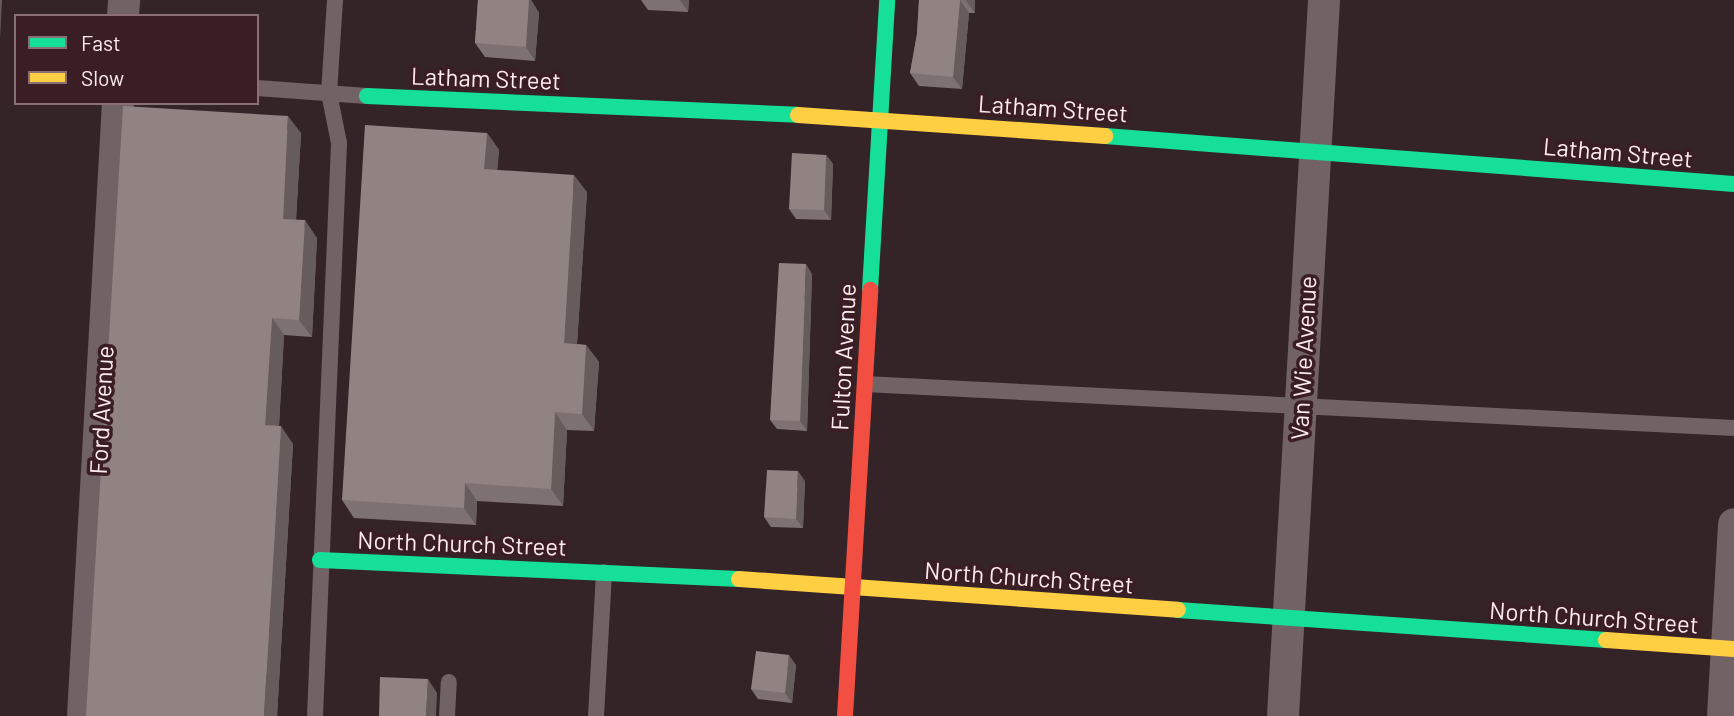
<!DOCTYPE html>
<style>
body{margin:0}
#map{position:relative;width:1734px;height:716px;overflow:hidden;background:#342428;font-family:Barlow,sans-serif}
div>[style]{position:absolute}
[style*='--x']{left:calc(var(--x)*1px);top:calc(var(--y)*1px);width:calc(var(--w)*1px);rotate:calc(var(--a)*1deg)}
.lane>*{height:16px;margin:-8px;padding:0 8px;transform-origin:8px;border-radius:8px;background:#706265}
.street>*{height:32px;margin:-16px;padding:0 16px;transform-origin:16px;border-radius:16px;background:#706265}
.fast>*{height:16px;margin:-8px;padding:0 8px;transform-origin:8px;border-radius:8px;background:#16e098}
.slow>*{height:16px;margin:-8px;padding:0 8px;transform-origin:8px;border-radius:8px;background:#ffcf43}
.jam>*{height:16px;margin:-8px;padding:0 8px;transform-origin:8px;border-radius:8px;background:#f24e42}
.wall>*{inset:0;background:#7e7171}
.shaded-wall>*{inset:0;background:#665c5c}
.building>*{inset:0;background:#928383}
span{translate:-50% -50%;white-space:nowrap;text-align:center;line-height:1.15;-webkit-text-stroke:7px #3b1d24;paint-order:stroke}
.street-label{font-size:24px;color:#feedf0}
.legend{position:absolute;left:14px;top:14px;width:245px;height:91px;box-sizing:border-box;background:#3b1d24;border:2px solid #897076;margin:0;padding:9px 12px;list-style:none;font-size:21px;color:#feedf0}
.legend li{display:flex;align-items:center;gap:14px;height:35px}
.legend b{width:35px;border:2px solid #897076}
</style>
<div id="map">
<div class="lane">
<i style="--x:257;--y:88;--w:110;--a:4.2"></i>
<i style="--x:865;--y:384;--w:870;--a:2.9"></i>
<i style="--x:315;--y:716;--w:574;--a:-87.6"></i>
<i style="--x:339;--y:143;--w:51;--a:-101.3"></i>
<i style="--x:329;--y:93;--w:93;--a:-86.3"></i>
<i style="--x:447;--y:716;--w:34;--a:-87"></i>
<i style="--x:596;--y:716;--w:144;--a:-86.8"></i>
</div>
<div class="street">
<i style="--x:123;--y:16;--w:16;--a:-86"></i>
<i style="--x:83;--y:716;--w:614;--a:-86.73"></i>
<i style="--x:1283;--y:716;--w:717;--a:-86.72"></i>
<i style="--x:1723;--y:716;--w:192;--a:-86.7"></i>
</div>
<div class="fast">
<i style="--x:367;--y:96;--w:431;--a:2.5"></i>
<i style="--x:1105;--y:136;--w:631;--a:4.36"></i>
<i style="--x:870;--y:290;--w:290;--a:-86.6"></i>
<i style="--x:320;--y:560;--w:419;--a:2.6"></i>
<i style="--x:1178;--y:610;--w:429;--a:4"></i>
</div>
<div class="slow">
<i style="--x:798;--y:115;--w:308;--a:3.9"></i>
<i style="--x:739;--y:579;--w:440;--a:4"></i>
<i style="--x:1606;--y:640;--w:128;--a:4"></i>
</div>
<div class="jam">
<i style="--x:845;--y:716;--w:427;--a:-86.6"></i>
</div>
<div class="wall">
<i style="clip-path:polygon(478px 0,531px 0,539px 13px,535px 61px,485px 57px,475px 43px)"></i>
<i style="clip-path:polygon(641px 0,689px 0,688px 12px,648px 10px)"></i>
<i style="clip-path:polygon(919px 0,975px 0,975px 13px,969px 13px,962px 89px,919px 86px,910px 73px,917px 34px)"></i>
<i style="clip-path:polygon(123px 106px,301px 133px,296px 220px,317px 238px,312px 337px,284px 335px,279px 426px,293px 444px,277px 716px)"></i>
<i style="clip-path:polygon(487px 133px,499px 150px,497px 170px,587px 192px,577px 344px,586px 345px,599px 362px,594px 431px,567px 430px,563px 506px,477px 501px,476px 525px,354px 518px,342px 500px)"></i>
<i style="clip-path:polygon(826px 155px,833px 164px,831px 220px,796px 219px,789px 209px)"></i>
<i style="clip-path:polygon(812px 274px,807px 431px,777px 429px,770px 420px)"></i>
<i style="clip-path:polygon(805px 481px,803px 528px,771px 527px,764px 517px)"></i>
<i style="clip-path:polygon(796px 665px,792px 703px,758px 699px,751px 689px)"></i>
</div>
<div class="shaded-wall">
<i style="clip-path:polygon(0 0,2px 0,0 39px)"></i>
<i style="clip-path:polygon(521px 0,531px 0,539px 13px,535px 61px,526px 47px)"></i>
<i style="clip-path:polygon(680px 0,689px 0,688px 12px)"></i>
<i style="clip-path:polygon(960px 0,969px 13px,962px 89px,953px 77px)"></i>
<i style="clip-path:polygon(966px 0,975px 0,975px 13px,966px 1px)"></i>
<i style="clip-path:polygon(288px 116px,301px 133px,295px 237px,283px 219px)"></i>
<i style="clip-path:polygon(487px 133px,499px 150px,496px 187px,484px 169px)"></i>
<i style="clip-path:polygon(826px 155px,833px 164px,831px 220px,824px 210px)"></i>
<i style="clip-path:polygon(574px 175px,587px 192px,576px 360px,564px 343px)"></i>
<i style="clip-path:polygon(305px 220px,317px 238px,312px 337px,299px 320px)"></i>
<i style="clip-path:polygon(806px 264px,812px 274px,807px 431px,800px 421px)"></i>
<i style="clip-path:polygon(272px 318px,284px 335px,278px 443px,265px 425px)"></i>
<i style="clip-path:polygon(586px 345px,599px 362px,594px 431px,582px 414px)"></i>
<i style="clip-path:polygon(555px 412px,567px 430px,563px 506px,551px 489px)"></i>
<i style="clip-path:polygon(281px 426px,293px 444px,277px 716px,264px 716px)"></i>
<i style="clip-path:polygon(798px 471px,805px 481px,803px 528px,796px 519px)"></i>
<i style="clip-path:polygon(465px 483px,477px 501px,476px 525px,464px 508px)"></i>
<i style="clip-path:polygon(789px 655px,796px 665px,792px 703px,785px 693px)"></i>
<i style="clip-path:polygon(428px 679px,437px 693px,436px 716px,426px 716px)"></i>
</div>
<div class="building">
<i style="clip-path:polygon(478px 0,529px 0,526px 47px,475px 43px)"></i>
<i style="clip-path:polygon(919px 0,966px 0,960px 0,953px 77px,910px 73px,917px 34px)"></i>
<i style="clip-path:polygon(123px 106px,288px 116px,283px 219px,305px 220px,299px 320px,272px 318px,265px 425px,281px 426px,264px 716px,86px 716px)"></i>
<i style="clip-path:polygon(365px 125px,487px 133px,484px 169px,574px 175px,564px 343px,586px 345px,582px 414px,555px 412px,551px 489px,465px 483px,464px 508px,342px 500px)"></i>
<i style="clip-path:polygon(792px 153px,826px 155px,824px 210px,789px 209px)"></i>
<i style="clip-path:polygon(779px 263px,806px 264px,800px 421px,770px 420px)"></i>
<i style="clip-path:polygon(767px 470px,798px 471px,796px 519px,764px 517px)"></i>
<i style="clip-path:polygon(756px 651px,789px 655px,785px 693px,751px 689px)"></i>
<i style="clip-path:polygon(380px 677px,428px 679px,426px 716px,379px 716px)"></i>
</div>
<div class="street-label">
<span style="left:486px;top:78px;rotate:2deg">Latham Street</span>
<span style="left:1053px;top:108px;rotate:4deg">Latham Street</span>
<span style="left:1618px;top:152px;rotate:5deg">Latham Street</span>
<span style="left:843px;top:357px;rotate:-87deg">Fulton Avenue</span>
<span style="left:1303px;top:358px;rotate:-87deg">Van Wie Avenue</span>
<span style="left:101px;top:410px;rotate:-87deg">Ford Avenue</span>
<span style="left:462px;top:543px;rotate:2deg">North Church Street</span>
<span style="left:1029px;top:577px;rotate:4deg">North Church Street</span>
<span style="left:1594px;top:617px;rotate:4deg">North Church Street</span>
</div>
<ul class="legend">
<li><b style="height:9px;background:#16e098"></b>Fast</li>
<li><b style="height:9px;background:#ffcf43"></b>Slow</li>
</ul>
</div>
